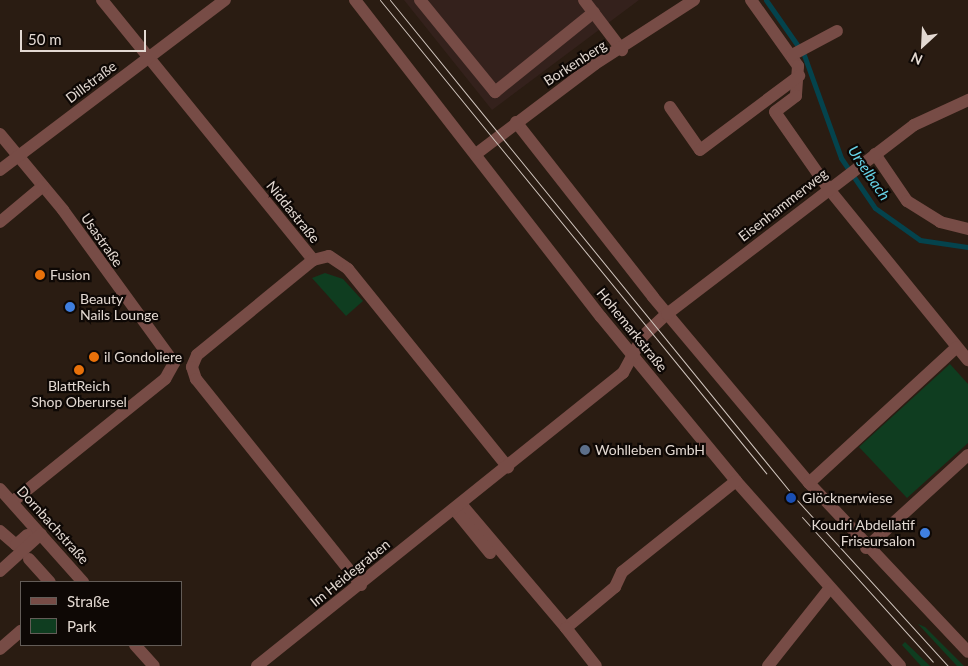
<!DOCTYPE html>
<meta charset="utf-8">
<style>
body{margin:0}
#map{position:relative;width:968px;height:666px;overflow:hidden;background:#2a1c12;font-family:Lato,sans-serif}
div>[style]{position:absolute}
[style*='--x']{left:calc(var(--x)*1px);top:calc(var(--y)*1px);width:calc(var(--w)*1px);rotate:calc(var(--a)*1deg)}
.industrial>*{inset:0;background:#34211c}
.green>*{inset:0;background:#0f3d20}
.stream>*{height:5px;margin:-2.5px;padding:0 2.5px;transform-origin:2.5px;border-radius:2.5px;background:#04434d}
.minor>*{height:12px;margin:-6px;padding:0 6px;transform-origin:6px;border-radius:6px;background:#774c46}
.tram>*{height:1px;margin:-0.5px;padding:0 0.5px;transform-origin:0.5px;border-radius:0.5px;background:#d0c5be}
.dots>*{width:14px;height:14px;translate:-50% -50%;box-sizing:border-box;border:2px solid #0e0805;border-radius:50%}
span{translate:-50% -50%;white-space:nowrap;text-align:center;line-height:1.15;-webkit-text-stroke:4.5px #0e0805;paint-order:stroke}
.street-label{font-size:14px;color:#e3d9d2}
.poi-label{font-size:14px;color:#e3d9d2}
.left{translate:0 -50%;text-align:left}
.right{translate:-100% -50%;text-align:right}
.water-label{font-size:15px;color:#67d4e9;font-style:italic}
.legend{position:absolute;left:20px;top:581px;width:162px;height:65px;box-sizing:border-box;background:#0e0805;border:1px solid #635c57;margin:0;padding:6px 9px;list-style:none;font-size:15px;color:#e3d9d2}
.legend li{display:flex;align-items:center;gap:10px;height:25px}
.legend b{width:25px;border:1px solid #635c57}
.north{position:absolute;left:898px;top:20px;width:50px;height:50px;-webkit-text-stroke:4px #0e0805;paint-order:stroke;rotate:205deg;font-size:14px;font-weight:700;line-height:20px;text-align:center;color:#e3d9d2}
.north::after{content:'';display:block;margin:auto;width:18px;height:22px;background:#e3d9d2;clip-path:polygon(50% 0,100% 100%,50% 72%,0 100%)}
.scale{position:absolute;left:20px;top:30px;width:126px;height:22px;box-sizing:border-box;border:2px solid #e3d9d2;border-top:0;padding-left:6px;font-size:15px;line-height:18px;white-space:nowrap;color:#e3d9d2;-webkit-text-stroke:4px #0e0805;paint-order:stroke}
</style>
<div id="map">
<div class="industrial">
<i style="clip-path:polygon(404px 0,639px 0,492px 110px)"></i>
</div>
<div class="green">
<i style="clip-path:polygon(325px 273px,343px 279px,363px 301px,346px 316px,312px 278px)"></i>
<i style="clip-path:polygon(950px 364px,968px 384px,968px 443px,907px 498px,859px 447px)"></i>
<i style="clip-path:polygon(918px 624px,925px 627px,964px 666px,957px 666px)"></i>
<i style="clip-path:polygon(905px 642px,930px 666px,921px 666px,902px 645px)"></i>
</div>
<div class="stream">
<i style="--x:766;--y:0;--w:56;--a:55.2"></i>
<i style="--x:804;--y:55;--w:109;--a:70.2"></i>
<i style="--x:841;--y:158;--w:60;--a:55.8"></i>
<i style="--x:875;--y:208;--w:55;--a:35.4"></i>
<i style="--x:920;--y:240;--w:49;--a:8.3"></i>
</div>
<div class="minor">
<i style="--x:102;--y:0;--w:335;--a:50.9"></i>
<i style="--x:313;--y:260;--w:16;--a:-14"></i>
<i style="--x:329;--y:256;--w:23;--a:34"></i>
<i style="--x:348;--y:269;--w:255;--a:51.1"></i>
<i style="--x:355;--y:0;--w:401;--a:52.2"></i>
<i style="--x:601;--y:317;--w:212;--a:50.5"></i>
<i style="--x:736;--y:481;--w:247;--a:48.4"></i>
<i style="--x:420;--y:0;--w:119;--a:50.8"></i>
<i style="--x:495;--y:92;--w:127;--a:-38.9"></i>
<i style="--x:584;--y:0;--w:63;--a:52.8"></i>
<i style="--x:751;--y:0;--w:81;--a:54.5"></i>
<i style="--x:798;--y:66;--w:30;--a:94"></i>
<i style="--x:796;--y:96;--w:26;--a:143"></i>
<i style="--x:775;--y:112;--w:93;--a:55.1"></i>
<i style="--x:828;--y:188;--w:222;--a:50.9"></i>
<i style="--x:792;--y:55;--w:51;--a:-28.1"></i>
<i style="--x:670;--y:107;--w:52;--a:55.1"></i>
<i style="--x:700;--y:150;--w:124;--a:-36.8"></i>
<i style="--x:516;--y:122;--w:222;--a:51.9"></i>
<i style="--x:653;--y:297;--w:243;--a:50"></i>
<i style="--x:809;--y:483;--w:232;--a:46.7"></i>
<i style="--x:0;--y:134;--w:99;--a:50.3"></i>
<i style="--x:63;--y:210;--w:189;--a:54"></i>
<i style="--x:174;--y:363;--w:18;--a:119"></i>
<i style="--x:165;--y:379;--w:196;--a:141.2"></i>
<i style="--x:476;--y:154;--w:149;--a:-37.1"></i>
<i style="--x:595;--y:64;--w:118;--a:-32.9"></i>
<i style="--x:875;--y:154;--w:57;--a:55.8"></i>
<i style="--x:907;--y:201;--w:39;--a:32"></i>
<i style="--x:940;--y:222;--w:29;--a:14"></i>
<i style="--x:0;--y:170;--w:282;--a:-37.1"></i>
<i style="--x:0;--y:222;--w:56;--a:-39.9"></i>
<i style="--x:313;--y:260;--w:150;--a:140.7"></i>
<i style="--x:197;--y:355;--w:13;--a:113"></i>
<i style="--x:192;--y:367;--w:13;--a:72"></i>
<i style="--x:196;--y:379;--w:264;--a:51.3"></i>
<i style="--x:809;--y:483;--w:200;--a:-42.6"></i>
<i style="--x:0;--y:489;--w:125;--a:48.3"></i>
<i style="--x:461;--y:504;--w:162;--a:49.7"></i>
<i style="--x:566;--y:628;--w:64;--a:-39.9"></i>
<i style="--x:615;--y:587;--w:17;--a:-65"></i>
<i style="--x:622;--y:572;--w:146;--a:-38.6"></i>
<i style="--x:454;--y:509;--w:57;--a:50.7"></i>
<i style="--x:0;--y:531;--w:21;--a:41"></i>
<i style="--x:16;--y:545;--w:15;--a:-42"></i>
<i style="--x:866;--y:548;--w:138;--a:-42.4"></i>
<i style="--x:29;--y:559;--w:31;--a:48"></i>
<i style="--x:0;--y:571;--w:55;--a:-42.1"></i>
<i style="--x:566;--y:628;--w:48;--a:51.7"></i>
<i style="--x:135;--y:645;--w:28;--a:48"></i>
<i style="--x:0;--y:649;--w:28;--a:-41"></i>
<i style="--x:257;--y:666;--w:469;--a:-38.7"></i>
<i style="--x:623;--y:373;--w:42;--a:-61.6"></i>
<i style="--x:643;--y:336;--w:33;--a:-43"></i>
<i style="--x:667;--y:314;--w:311;--a:-37.4"></i>
<i style="--x:914;--y:125;--w:60;--a:-24.8"></i>
<i style="--x:768;--y:666;--w:98;--a:-51.6"></i>
</div>
<div class="tram">
<i style="--x:380;--y:0;--w:611;--a:50.78"></i>
<i style="--x:390;--y:0;--w:643;--a:50.87"></i>
<i style="--x:796;--y:499;--w:226;--a:47.7"></i>
<i style="--x:802;--y:517;--w:195;--a:47.9"></i>
</div>
<div class="dots">
<i style="left:40px;top:275px;background:#e8710a"></i>
<i style="left:70px;top:307px;background:#3f7fe0"></i>
<i style="left:94px;top:357px;background:#e8710a"></i>
<i style="left:79px;top:370px;background:#e8710a"></i>
<i style="left:585px;top:450px;background:#5c6f8a"></i>
<i style="left:791px;top:498px;background:#1a4fb4"></i>
<i style="left:925px;top:533px;background:#3f7fe0"></i>
</div>
<div class="street-label">
<span style="left:575px;top:63px;rotate:-33deg">Borkenberg</span>
<span style="left:91px;top:82px;rotate:-37deg">Dillstraße</span>
<span style="left:783px;top:205px;rotate:-38deg">Eisenhammerweg</span>
<span style="left:293px;top:212px;rotate:51deg">Niddastraße</span>
<span style="left:102px;top:240px;rotate:55deg">Usastraße</span>
<span style="left:632px;top:330px;rotate:51deg">Hohemarkstraße</span>
<span style="left:53px;top:525px;rotate:48deg">Dornbachstraße</span>
<span style="left:350px;top:573px;rotate:-39deg">Im Heidegraben</span>
</div>
<div class="poi-label">
<span class="left" style="left:50px;top:275px">Fusion</span>
<span class="left" style="left:80px;top:307px">Beauty<br>Nails Lounge</span>
<span class="left" style="left:104px;top:357px">il Gondoliere</span>
<span style="left:79px;top:394px">BlattReich<br>Shop Oberursel</span>
<span class="left" style="left:595px;top:450px">Wohlleben GmbH</span>
<span class="left" style="left:802px;top:498px">Glöcknerwiese</span>
<span class="right" style="left:915px;top:533px">Koudri Abdellatif<br>Friseursalon</span>
</div>
<div class="water-label">
<span style="left:869px;top:173px;rotate:56deg">Urselbach</span>
</div>
<ul class="legend">
<li><b style="height:6px;background:#774c46"></b>Straße</li>
<li><b style="height:14px;background:#0f3d20"></b>Park</li>
</ul>
<div class="north">N</div>
<div class="scale">50 m</div>
</div>
